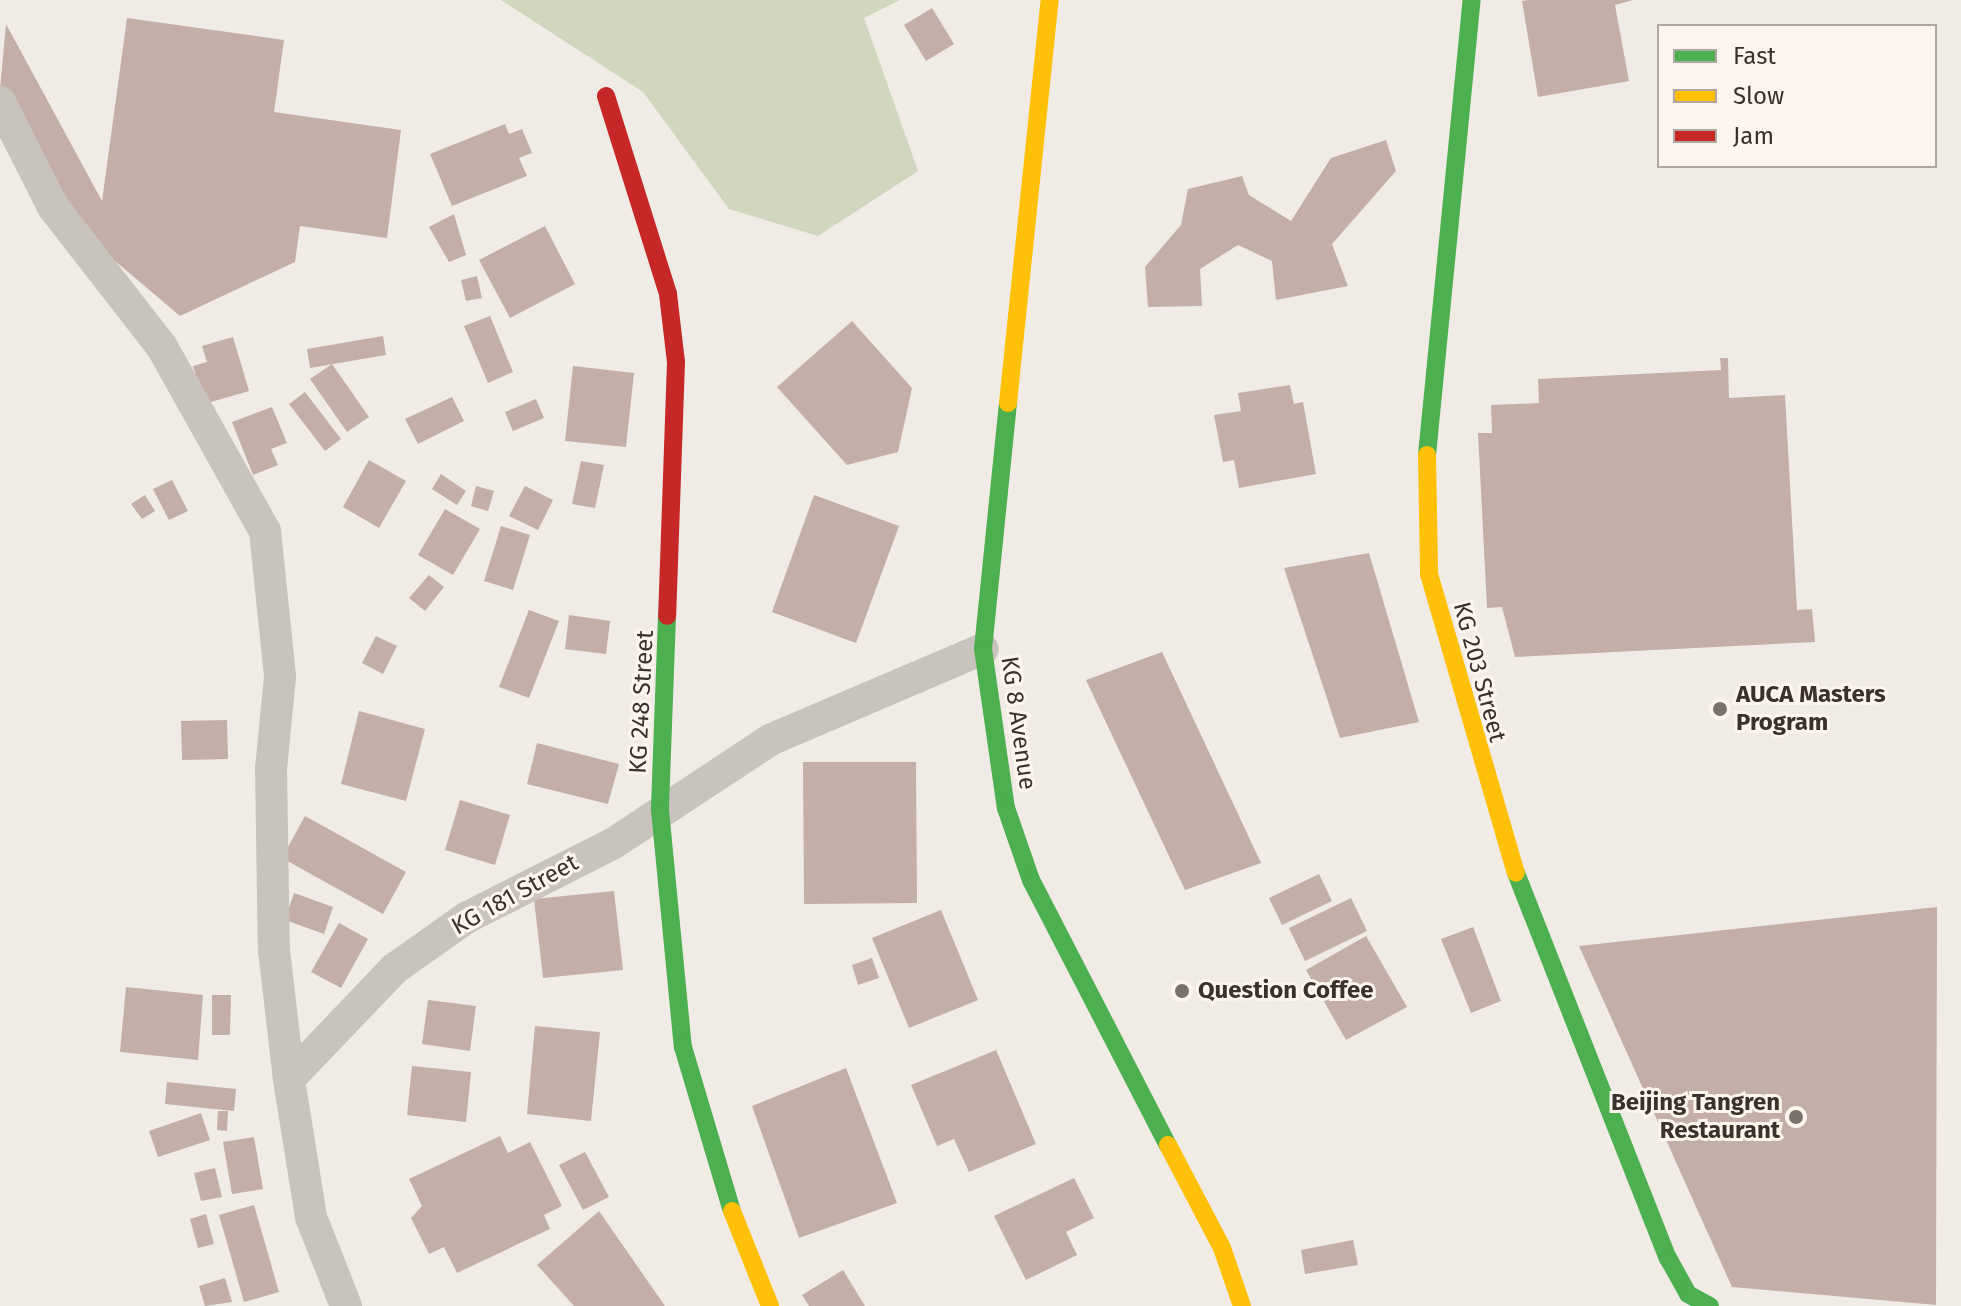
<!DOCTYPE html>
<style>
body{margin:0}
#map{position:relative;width:1961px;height:1306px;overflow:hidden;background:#f0ebe5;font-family:"Fira Sans",sans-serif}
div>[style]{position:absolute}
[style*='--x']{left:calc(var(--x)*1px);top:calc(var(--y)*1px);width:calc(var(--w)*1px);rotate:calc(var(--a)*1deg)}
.green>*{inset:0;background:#d1d6bf}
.building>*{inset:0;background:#c3afa7}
.street>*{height:32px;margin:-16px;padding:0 16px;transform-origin:16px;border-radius:16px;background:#c9c3be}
.fast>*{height:18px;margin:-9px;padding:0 9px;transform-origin:9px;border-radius:9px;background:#4caf50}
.slow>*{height:18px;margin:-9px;padding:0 9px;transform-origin:9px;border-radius:9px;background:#ffc107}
.jam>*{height:18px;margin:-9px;padding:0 9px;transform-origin:9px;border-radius:9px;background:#c62828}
.dots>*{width:22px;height:22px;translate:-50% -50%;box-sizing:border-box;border:4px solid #fbf5ee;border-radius:50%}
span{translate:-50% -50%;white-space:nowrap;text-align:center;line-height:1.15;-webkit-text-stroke:6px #fbf5ee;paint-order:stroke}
.street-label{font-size:24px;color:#3b302b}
.poi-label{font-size:24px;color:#3b302b;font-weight:700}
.left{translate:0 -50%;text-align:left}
.right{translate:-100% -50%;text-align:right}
.legend{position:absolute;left:1657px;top:24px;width:280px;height:144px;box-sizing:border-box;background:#fbf5ee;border:2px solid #aea6a0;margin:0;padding:10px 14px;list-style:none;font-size:24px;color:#3b302b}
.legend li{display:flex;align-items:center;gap:16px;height:40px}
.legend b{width:40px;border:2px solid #aea6a0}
</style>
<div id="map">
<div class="green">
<i style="clip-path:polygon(501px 0,900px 0,864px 18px,918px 171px,818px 236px,729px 209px,643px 92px)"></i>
</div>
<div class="building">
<i style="clip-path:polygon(1530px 0,1633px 0,1615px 5px,1629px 81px,1538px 97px,1522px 1px)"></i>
<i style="clip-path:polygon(932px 8px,954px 44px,926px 61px,904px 25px)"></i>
<i style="clip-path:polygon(127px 18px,284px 40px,274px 112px,401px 130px,387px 238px,300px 226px,295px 262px,180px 316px,75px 227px,0 89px,6px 24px,102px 201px)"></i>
<i style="clip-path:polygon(505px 124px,509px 134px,522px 129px,532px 153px,519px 158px,527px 176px,452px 206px,430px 154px)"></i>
<i style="clip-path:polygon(1386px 140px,1396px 171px,1332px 244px,1348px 286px,1276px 300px,1272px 261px,1238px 245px,1200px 269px,1202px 306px,1148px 307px,1145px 267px,1181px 225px,1188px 189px,1242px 176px,1249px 195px,1291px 221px,1331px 158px)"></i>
<i style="clip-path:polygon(454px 214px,466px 255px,449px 262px,429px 227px)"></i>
<i style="clip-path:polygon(545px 226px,575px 284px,510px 318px,479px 260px)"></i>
<i style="clip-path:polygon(477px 276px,482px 298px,466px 301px,461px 280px)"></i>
<i style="clip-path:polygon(490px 316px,513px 372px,488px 383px,464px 326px)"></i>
<i style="clip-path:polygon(852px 321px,912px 388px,898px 452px,847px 465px,777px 387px)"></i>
<i style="clip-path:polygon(383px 336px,386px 355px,310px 368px,307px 349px)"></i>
<i style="clip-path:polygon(233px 337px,249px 391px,204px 404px,193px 366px,207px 362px,202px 346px)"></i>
<i style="clip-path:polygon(1720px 358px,1728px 358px,1729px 398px,1785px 395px,1797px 610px,1812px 609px,1815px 642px,1515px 657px,1502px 607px,1487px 608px,1478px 433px,1492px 433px,1491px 405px,1539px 403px,1538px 379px,1721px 370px)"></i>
<i style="clip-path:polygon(332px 364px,369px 417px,347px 432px,310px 379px)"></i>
<i style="clip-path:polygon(573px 366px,634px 373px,626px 447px,565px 441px)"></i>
<i style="clip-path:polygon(1290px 385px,1294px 404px,1303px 402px,1316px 474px,1239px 488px,1234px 460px,1223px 462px,1214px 415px,1241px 411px,1238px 393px)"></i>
<i style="clip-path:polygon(305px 392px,341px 439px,325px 451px,289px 404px)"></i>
<i style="clip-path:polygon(452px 397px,464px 421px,418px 444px,405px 419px)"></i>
<i style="clip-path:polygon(536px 399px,544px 418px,513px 431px,505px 412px)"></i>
<i style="clip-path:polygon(272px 407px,287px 443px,271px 449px,278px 465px,253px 475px,232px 422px)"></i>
<i style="clip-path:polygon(369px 460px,406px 481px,379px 528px,343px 507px)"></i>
<i style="clip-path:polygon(581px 461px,604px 465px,595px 508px,572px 504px)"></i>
<i style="clip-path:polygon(441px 474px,466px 491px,457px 505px,432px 489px)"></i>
<i style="clip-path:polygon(172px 480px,188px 511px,169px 520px,153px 489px)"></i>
<i style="clip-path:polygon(476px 486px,494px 491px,488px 511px,471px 506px)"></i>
<i style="clip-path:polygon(525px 486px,553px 500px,538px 530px,509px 516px)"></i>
<i style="clip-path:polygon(145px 495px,155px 511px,142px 519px,131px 504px)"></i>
<i style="clip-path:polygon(814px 495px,899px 526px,856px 643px,772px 612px)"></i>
<i style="clip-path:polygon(445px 509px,480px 529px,453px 575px,418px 555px)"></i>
<i style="clip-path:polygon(501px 526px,530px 535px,513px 590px,484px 581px)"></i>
<i style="clip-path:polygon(1369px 553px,1419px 722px,1340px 738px,1284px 568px)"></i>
<i style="clip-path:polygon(429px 575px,444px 587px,425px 611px,409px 598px)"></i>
<i style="clip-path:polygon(529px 610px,559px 621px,529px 698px,499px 687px)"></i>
<i style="clip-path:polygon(569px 615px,610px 621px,606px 654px,565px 649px)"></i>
<i style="clip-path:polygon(376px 636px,397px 646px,383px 674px,362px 663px)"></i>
<i style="clip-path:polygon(1162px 652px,1261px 863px,1185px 890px,1086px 680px)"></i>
<i style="clip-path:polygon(359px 711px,425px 729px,406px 801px,341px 784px)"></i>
<i style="clip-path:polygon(227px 720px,228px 759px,182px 760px,181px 721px)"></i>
<i style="clip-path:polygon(537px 743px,619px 764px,608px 804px,527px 784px)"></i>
<i style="clip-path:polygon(803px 762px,916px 762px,917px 903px,804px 904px)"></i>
<i style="clip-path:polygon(460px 800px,510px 815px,495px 865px,445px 850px)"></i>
<i style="clip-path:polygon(305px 816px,406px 872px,383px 914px,282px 858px)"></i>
<i style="clip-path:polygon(1319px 874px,1332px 901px,1282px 925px,1269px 898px)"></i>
<i style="clip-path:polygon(614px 891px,623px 970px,543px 978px,534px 899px)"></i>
<i style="clip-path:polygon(294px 893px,333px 907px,324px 934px,285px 920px)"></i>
<i style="clip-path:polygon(1351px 898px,1367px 931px,1305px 961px,1289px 928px)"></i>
<i style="clip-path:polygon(1937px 907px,1936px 1305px,1732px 1287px,1579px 946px)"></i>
<i style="clip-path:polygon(941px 910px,978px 1000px,909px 1028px,872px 938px)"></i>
<i style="clip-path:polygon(339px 923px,368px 939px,341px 988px,311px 972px)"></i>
<i style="clip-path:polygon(1473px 927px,1501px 1001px,1471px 1013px,1441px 939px)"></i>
<i style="clip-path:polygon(1366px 936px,1407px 1007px,1346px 1040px,1306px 970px)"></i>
<i style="clip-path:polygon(872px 958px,879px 978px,858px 985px,852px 965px)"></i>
<i style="clip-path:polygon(126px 987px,203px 995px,198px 1060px,120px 1052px)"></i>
<i style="clip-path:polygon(212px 995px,231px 995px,230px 1035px,212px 1035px)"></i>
<i style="clip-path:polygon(428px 1000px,476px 1006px,470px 1051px,422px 1044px)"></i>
<i style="clip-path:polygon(535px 1026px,600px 1032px,591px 1121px,527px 1114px)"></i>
<i style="clip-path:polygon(996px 1050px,1036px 1144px,969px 1172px,954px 1139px,937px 1146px,911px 1085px)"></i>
<i style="clip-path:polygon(412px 1066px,471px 1072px,466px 1122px,407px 1115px)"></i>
<i style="clip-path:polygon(846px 1068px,897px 1203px,799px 1238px,752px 1106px)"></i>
<i style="clip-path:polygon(167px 1082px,236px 1089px,234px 1111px,165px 1104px)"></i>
<i style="clip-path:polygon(218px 1111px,228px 1111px,227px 1131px,217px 1130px)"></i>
<i style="clip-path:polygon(201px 1113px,210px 1140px,158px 1157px,149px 1131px)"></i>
<i style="clip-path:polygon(500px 1136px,508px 1153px,530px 1142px,562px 1206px,544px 1215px,550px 1229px,457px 1273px,444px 1247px,429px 1254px,411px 1218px,422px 1206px,409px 1179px)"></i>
<i style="clip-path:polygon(254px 1137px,263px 1189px,232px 1194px,223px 1142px)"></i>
<i style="clip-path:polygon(585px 1152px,609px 1197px,583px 1210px,559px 1165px)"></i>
<i style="clip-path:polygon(215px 1168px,222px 1197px,201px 1201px,194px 1173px)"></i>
<i style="clip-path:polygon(1074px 1178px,1094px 1218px,1066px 1232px,1077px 1255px,1026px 1280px,994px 1216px)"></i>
<i style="clip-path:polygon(254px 1205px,279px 1292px,244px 1302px,219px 1215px)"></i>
<i style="clip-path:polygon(599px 1211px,665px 1306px,574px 1306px,537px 1265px)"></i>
<i style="clip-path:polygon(206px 1214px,214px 1244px,198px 1248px,190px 1219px)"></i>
<i style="clip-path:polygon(1353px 1240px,1358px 1265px,1305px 1274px,1301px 1250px)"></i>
<i style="clip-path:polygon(843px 1270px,865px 1306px,809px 1306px,802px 1295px)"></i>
<i style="clip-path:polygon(225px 1278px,232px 1302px,205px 1306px,199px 1286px)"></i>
</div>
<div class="street">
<i style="--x:0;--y:102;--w:118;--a:63.2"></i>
<i style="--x:53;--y:207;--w:177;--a:52.1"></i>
<i style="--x:162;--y:347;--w:211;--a:60.8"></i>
<i style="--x:265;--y:531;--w:147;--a:84.1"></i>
<i style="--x:280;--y:677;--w:92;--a:95.6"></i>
<i style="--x:271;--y:769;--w:181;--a:89.1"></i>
<i style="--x:274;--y:950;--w:130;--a:83.4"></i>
<i style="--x:346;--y:1306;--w:96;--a:-111.5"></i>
<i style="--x:311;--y:1217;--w:140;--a:-99.1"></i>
<i style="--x:289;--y:1079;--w:152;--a:-46.3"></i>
<i style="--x:394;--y:969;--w:88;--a:-35.3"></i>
<i style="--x:466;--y:918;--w:166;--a:-26.9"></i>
<i style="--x:614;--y:843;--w:189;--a:-33.4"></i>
<i style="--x:772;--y:739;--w:229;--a:-23.1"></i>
</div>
<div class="fast">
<i style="--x:1008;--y:403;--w:247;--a:95.8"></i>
<i style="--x:983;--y:649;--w:161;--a:81.8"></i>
<i style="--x:1006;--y:808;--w:76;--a:70.9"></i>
<i style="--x:1031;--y:880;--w:298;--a:62.7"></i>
<i style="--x:1427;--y:455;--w:457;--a:-84.4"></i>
<i style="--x:667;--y:616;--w:194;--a:92.1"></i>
<i style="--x:660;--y:810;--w:238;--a:84.5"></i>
<i style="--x:683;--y:1047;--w:171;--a:73.4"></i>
<i style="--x:1516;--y:873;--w:414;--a:68.5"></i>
<i style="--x:1668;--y:1258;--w:41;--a:60.9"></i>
<i style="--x:1688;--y:1294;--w:25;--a:29"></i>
</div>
<div class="slow">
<i style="--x:1008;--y:403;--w:405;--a:-84.1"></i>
<i style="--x:1427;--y:455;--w:119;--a:89"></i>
<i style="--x:1429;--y:574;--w:311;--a:73.8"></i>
<i style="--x:1168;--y:1145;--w:116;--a:62.3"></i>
<i style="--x:1222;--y:1248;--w:61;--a:71"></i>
<i style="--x:732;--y:1211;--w:102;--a:68.2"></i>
</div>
<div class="jam">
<i style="--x:606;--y:96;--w:207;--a:72.6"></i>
<i style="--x:668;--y:294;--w:68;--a:83.3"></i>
<i style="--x:676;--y:362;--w:254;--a:92"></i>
</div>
<div class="dots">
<i style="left:1720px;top:709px;background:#7a716c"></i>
<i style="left:1182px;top:991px;background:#7a716c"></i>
<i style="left:1796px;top:1117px;background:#7a716c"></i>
</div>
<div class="street-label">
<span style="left:1479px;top:672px;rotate:75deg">KG 203 Street</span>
<span style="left:642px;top:702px;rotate:-87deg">KG 248 Street</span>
<span style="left:1018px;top:723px;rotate:82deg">KG 8 Avenue</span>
<span style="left:515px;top:895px;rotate:-29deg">KG 181 Street</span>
</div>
<div class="poi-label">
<span class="left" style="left:1736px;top:709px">AUCA Masters<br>Program</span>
<span class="left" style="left:1198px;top:991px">Question Coffee</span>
<span class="right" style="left:1780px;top:1117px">Beijing Tangren<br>Restaurant</span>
</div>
<ul class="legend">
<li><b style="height:10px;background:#4caf50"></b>Fast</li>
<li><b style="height:10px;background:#ffc107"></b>Slow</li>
<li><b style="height:10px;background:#c62828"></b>Jam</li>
</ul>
</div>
